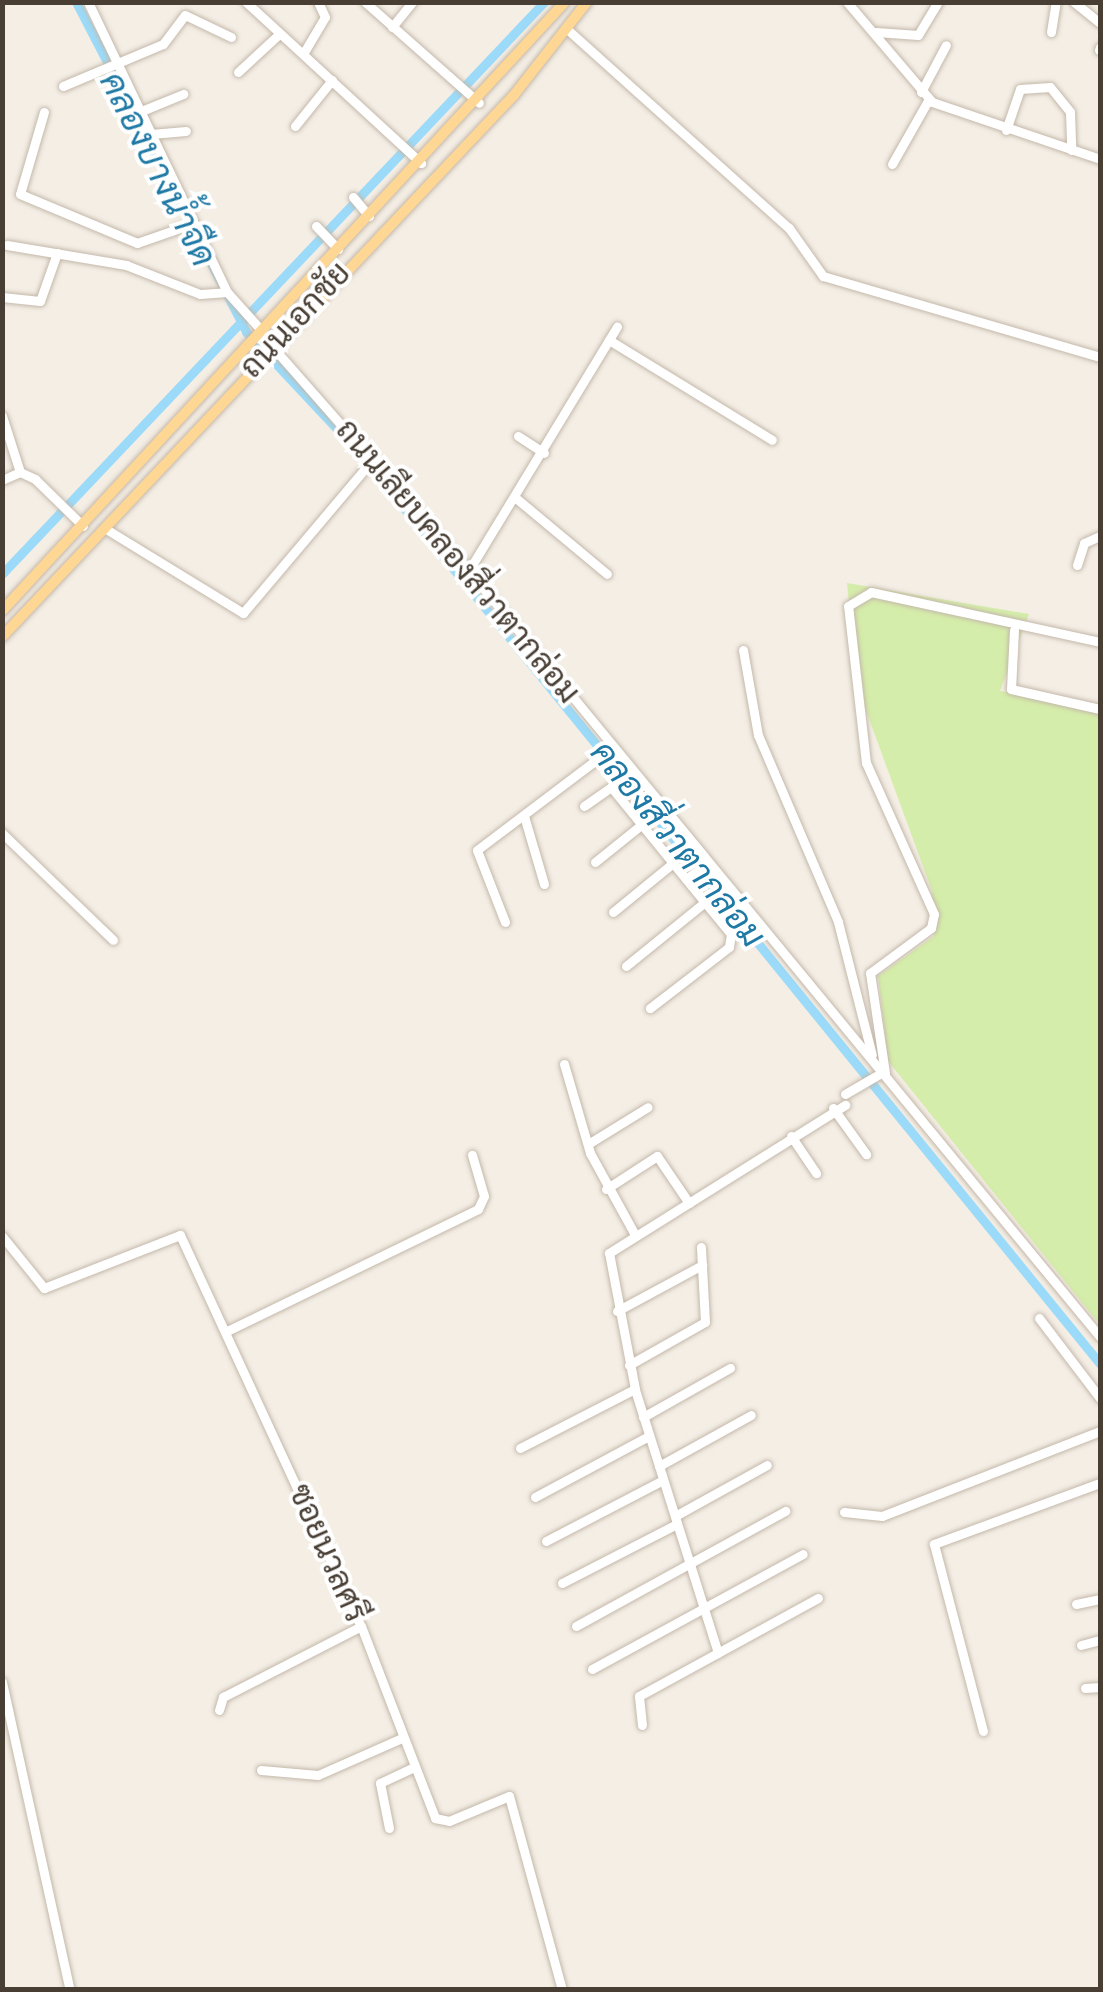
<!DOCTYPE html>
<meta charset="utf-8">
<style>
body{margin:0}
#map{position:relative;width:1103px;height:1992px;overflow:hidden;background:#f4eee5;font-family:Poppins,Sarabun,sans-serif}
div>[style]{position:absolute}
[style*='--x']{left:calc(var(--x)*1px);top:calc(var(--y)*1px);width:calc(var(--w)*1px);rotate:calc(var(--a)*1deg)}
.green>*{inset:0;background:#d5edaa}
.canal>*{height:9px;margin:-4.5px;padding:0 4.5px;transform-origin:4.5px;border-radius:4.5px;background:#9bdaf8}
.roads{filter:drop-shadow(0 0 2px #c4b8aa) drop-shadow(0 0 2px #c4b8aa)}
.minor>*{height:9px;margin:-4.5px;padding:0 4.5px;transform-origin:4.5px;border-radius:4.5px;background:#fff}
.major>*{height:10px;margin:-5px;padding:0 5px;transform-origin:5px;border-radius:5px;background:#ffd794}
span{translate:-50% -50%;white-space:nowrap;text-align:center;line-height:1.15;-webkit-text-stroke:8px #fff;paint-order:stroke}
.street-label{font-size:32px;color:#483e34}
.water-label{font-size:35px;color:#1f79a5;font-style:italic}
.frame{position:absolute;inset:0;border:5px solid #483e34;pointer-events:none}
</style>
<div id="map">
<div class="green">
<i style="clip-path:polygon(847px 583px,1029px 614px,1000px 691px,1100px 704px,1100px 1325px,888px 1061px,878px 976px,934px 936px,932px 891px,857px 686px)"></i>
</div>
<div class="canal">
<i style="--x:76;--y:2;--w:371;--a:62.7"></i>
<i style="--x:246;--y:332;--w:161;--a:46.8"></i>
<i style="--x:356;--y:449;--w:1179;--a:50.88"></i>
<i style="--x:2;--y:574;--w:788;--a:-46.54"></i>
</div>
<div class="roads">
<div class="minor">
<i style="--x:88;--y:2;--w:322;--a:64.4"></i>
<i style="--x:227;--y:292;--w:52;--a:48.1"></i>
<i style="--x:246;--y:2;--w:238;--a:42.6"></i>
<i style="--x:365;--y:2;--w:152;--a:41.5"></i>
<i style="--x:847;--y:2;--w:131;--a:49.6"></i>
<i style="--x:932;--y:102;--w:177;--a:18.7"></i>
<i style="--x:1074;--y:2;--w:33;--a:39"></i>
<i style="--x:392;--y:27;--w:32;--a:-51"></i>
<i style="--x:568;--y:30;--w:297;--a:41.9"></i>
<i style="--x:789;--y:228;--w:59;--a:54.7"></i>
<i style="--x:823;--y:276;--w:289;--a:16.3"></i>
<i style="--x:876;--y:32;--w:42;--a:4.1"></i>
<i style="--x:918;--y:35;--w:39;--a:-59"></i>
<i style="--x:1051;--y:32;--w:30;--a:-81"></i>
<i style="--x:1099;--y:50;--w:3;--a:-72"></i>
<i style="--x:303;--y:54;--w:43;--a:-59.3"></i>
<i style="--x:325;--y:17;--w:17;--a:-115"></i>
<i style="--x:238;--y:72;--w:56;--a:-42.8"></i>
<i style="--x:63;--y:86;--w:108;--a:-22.8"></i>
<i style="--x:163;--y:44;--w:36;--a:-53"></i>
<i style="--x:185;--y:15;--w:51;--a:25.6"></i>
<i style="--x:921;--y:92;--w:53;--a:-62"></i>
<i style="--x:44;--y:112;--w:85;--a:106.3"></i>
<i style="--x:20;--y:194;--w:127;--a:22.7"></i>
<i style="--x:137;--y:243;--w:60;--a:-19.3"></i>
<i style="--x:139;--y:112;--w:48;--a:-22.2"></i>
<i style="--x:295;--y:126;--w:59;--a:-51.2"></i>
<i style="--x:1006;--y:130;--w:43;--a:-71.1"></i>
<i style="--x:1020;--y:89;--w:30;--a:-4"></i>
<i style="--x:1050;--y:87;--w:32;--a:51"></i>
<i style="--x:1070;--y:112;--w:38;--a:88"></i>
<i style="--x:151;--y:134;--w:35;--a:-5"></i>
<i style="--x:892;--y:164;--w:75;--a:-60.4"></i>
<i style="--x:353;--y:197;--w:25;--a:50"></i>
<i style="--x:316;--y:226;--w:32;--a:46"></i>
<i style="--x:7;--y:245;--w:121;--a:9.5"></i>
<i style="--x:126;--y:265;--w:79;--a:21.4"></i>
<i style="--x:200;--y:294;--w:27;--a:-4"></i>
<i style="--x:2;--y:297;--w:38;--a:6"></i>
<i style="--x:40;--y:301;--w:51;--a:-70.5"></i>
<i style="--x:609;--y:340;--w:191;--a:31.5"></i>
<i style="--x:270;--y:344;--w:288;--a:48.7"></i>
<i style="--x:460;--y:560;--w:1007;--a:50.52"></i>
<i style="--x:2;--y:416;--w:59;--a:72.2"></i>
<i style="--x:518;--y:436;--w:31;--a:33"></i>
<i style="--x:2;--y:480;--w:20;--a:-24"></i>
<i style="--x:20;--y:472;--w:17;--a:25"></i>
<i style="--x:35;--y:479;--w:67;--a:44.4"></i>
<i style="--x:517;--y:499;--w:117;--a:39.8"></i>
<i style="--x:106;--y:529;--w:161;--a:31.5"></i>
<i style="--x:243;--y:613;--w:203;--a:-49.8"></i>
<i style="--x:1077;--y:565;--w:23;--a:-72"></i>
<i style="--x:1084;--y:543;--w:17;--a:-24"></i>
<i style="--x:469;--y:570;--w:285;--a:-58.7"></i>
<i style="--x:1014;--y:630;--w:59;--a:92.9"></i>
<i style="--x:1011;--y:689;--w:91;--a:12.7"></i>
<i style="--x:743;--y:650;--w:86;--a:80"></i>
<i style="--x:758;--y:735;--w:203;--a:66.8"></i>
<i style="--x:838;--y:922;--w:137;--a:75.7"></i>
<i style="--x:584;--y:806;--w:33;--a:-35"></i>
<i style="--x:611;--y:787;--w:190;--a:50.8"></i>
<i style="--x:731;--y:934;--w:13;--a:99"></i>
<i style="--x:729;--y:947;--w:100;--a:142.3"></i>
<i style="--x:524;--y:816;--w:71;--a:73.6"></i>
<i style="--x:2;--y:833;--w:154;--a:43.9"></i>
<i style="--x:595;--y:862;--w:59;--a:-38.8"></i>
<i style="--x:686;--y:879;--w:27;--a:-36"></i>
<i style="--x:691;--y:885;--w:27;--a:-36"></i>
<i style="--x:613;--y:912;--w:77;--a:-39.2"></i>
<i style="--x:505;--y:922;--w:77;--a:-111.3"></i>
<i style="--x:477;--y:850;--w:171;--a:-37.1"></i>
<i style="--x:626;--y:966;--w:102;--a:-39"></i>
<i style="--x:564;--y:1064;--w:93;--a:73.7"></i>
<i style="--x:590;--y:1153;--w:94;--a:61.2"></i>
<i style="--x:885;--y:1073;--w:101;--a:-98.5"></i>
<i style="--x:870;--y:973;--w:76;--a:-36.4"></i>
<i style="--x:931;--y:928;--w:14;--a:-78"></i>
<i style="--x:934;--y:914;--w:166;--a:-114.2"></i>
<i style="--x:866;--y:763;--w:158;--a:-96.5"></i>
<i style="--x:848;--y:606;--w:27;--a:-31"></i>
<i style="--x:871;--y:592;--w:234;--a:12.3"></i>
<i style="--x:845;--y:1094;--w:44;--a:-30.1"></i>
<i style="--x:833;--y:1108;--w:57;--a:54.3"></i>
<i style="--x:791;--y:1136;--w:45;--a:56"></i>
<i style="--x:588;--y:1144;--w:70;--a:-31.7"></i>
<i style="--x:606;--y:1189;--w:61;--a:-32.9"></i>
<i style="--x:657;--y:1156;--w:57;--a:55.8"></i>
<i style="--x:2;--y:1236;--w:67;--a:51.1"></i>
<i style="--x:44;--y:1288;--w:146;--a:-21.3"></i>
<i style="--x:180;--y:1235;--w:431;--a:65.2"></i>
<i style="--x:361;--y:1626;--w:206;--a:68.9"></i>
<i style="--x:435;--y:1818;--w:14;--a:12"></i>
<i style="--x:449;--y:1821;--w:65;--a:-22.6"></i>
<i style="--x:509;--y:1796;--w:201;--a:74.7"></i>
<i style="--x:617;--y:1311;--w:97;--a:-28.4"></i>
<i style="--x:1039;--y:1318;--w:101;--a:52.7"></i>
<i style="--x:227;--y:1331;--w:279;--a:-25.9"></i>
<i style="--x:478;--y:1209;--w:14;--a:-65"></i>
<i style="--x:484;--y:1196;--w:43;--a:-106.3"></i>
<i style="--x:629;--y:1365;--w:87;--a:-29.5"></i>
<i style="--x:705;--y:1322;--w:75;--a:-93.1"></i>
<i style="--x:643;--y:1417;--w:100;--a:-29.4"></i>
<i style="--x:520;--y:1448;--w:129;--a:-27.2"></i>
<i style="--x:659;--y:1466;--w:105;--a:-29"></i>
<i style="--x:535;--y:1497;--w:129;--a:-28.2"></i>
<i style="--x:844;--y:1512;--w:38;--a:6"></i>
<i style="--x:882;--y:1516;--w:234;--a:-21.3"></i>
<i style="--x:675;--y:1516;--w:105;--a:-29"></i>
<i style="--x:546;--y:1541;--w:132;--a:-27.5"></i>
<i style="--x:562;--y:1583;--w:129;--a:-27.2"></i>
<i style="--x:1076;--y:1604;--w:25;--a:-12"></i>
<i style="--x:576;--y:1626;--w:239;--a:-28.8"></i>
<i style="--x:1081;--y:1645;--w:20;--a:-15"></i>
<i style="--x:718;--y:1653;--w:277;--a:-107.5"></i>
<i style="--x:635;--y:1389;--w:138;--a:-100.8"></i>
<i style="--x:609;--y:1253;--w:279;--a:-32.1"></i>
<i style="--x:592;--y:1669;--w:240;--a:-28.6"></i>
<i style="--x:2;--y:1682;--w:315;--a:77.6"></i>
<i style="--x:1085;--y:1688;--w:15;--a:-4"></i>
<i style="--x:219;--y:1710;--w:14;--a:-73"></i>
<i style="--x:223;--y:1697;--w:155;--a:-27.2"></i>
<i style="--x:642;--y:1725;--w:29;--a:-96"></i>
<i style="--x:639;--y:1696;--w:204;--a:-28.7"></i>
<i style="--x:983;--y:1731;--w:193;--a:-104.7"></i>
<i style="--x:934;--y:1544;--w:177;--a:-20.2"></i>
<i style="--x:261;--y:1770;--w:57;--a:5"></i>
<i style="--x:318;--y:1775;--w:92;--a:-23.8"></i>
<i style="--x:389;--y:1828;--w:46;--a:-101.3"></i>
<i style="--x:380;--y:1783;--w:38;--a:-25"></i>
</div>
<div class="major">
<i style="--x:2;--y:611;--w:829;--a:-47.25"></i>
<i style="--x:2;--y:637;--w:746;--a:-46.63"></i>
<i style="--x:514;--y:95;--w:118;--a:-51.9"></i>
</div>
</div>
<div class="street-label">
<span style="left:295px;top:320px;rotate:-47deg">ถนนเอกชัย</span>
<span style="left:458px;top:561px;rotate:50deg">ถนนเลียบคลองสี่วาตากล่อม</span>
<span style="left:328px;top:1553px;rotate:66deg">ซอยนวลศรี</span>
</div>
<div class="water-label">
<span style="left:158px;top:169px;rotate:63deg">คลองบางน้ำจืด</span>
<span style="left:678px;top:844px;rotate:51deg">คลองสี่วาตากล่อม</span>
</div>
<div class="frame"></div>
</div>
